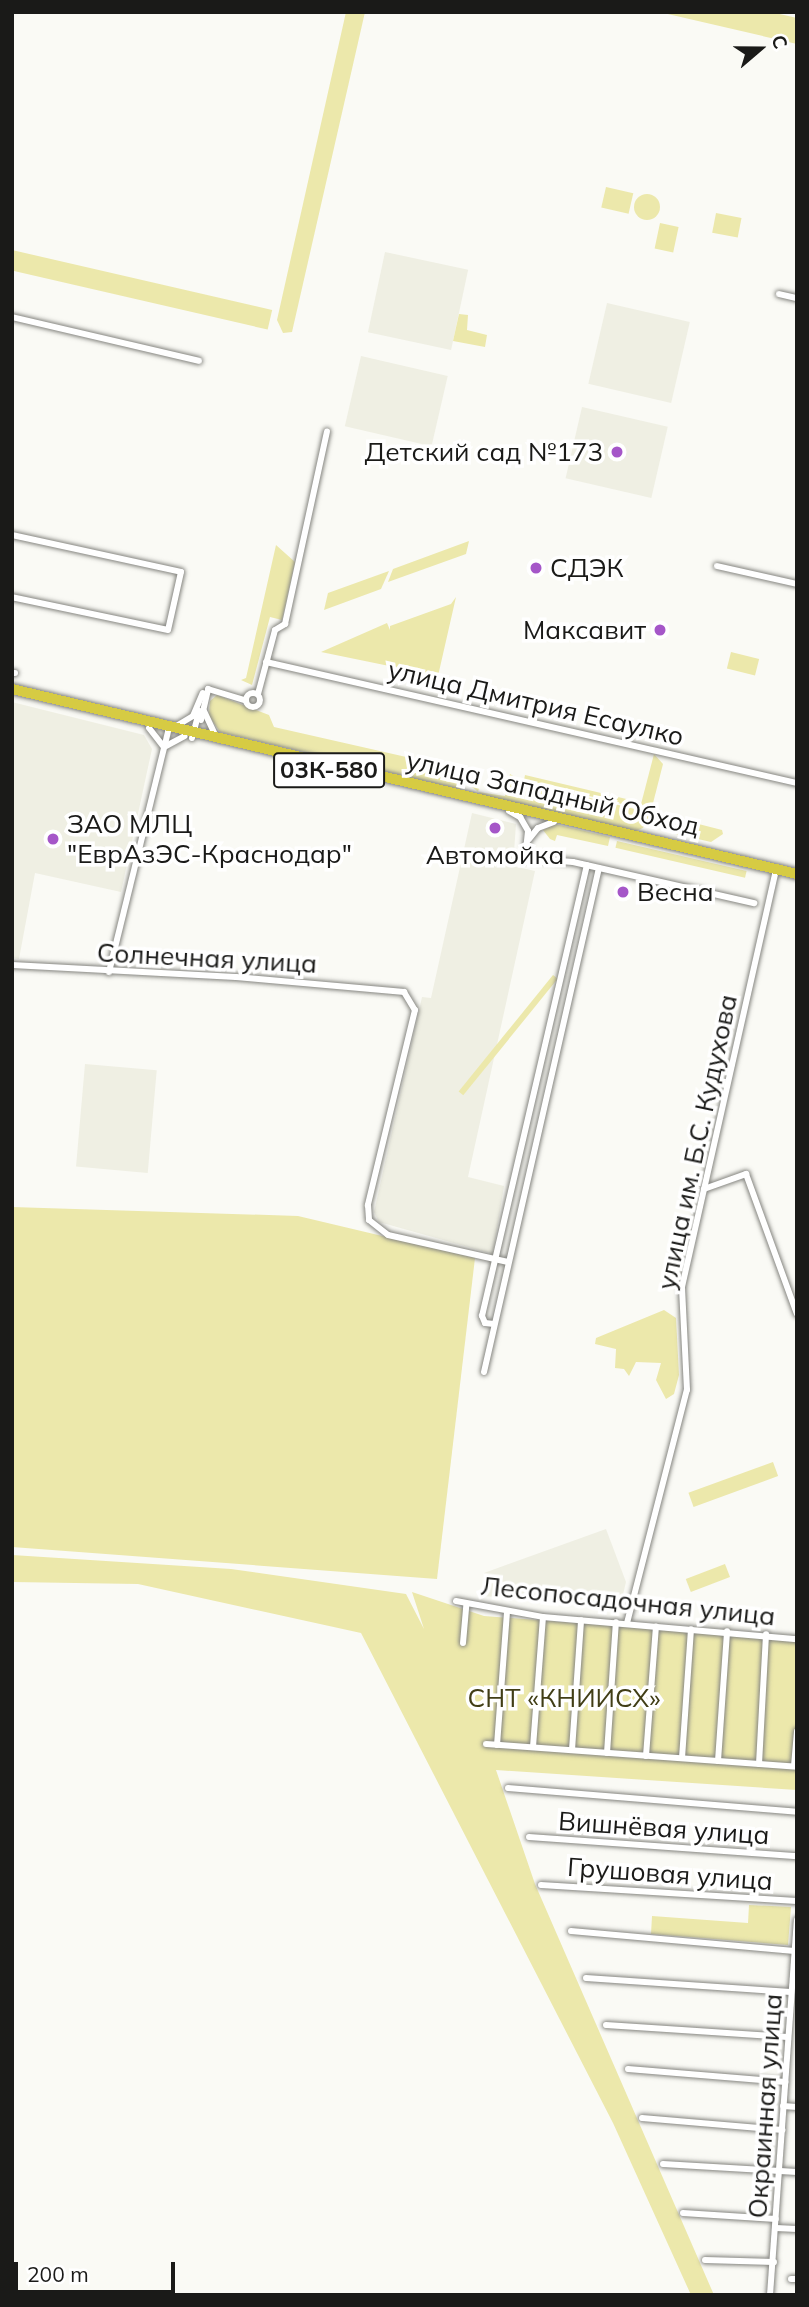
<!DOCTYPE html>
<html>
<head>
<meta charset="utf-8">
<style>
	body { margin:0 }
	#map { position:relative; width:809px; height:2307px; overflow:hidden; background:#fafaf5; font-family:Mulish,sans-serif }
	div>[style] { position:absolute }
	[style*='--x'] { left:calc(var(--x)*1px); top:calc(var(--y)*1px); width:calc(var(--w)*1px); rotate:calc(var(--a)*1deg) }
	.built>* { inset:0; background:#efefe3; transform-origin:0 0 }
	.green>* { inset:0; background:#ece8ab; transform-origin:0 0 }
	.round { border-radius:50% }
	.roads { filter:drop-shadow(0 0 2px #868681) drop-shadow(0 0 2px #868681) }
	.street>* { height:6px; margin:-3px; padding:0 3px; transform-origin:3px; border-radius:3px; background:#fff }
	.street>.ring { margin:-3px; padding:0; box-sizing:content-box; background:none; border:6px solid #fff; border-radius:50% }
	.highway>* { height:10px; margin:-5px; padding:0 5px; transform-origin:5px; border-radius:5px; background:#d6cb43 }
	.dots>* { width:19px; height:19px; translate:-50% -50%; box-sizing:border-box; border:4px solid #fff; border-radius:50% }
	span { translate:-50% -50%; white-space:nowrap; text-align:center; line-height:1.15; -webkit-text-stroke:7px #fff; paint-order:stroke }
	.shield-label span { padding:2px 5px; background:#fff; border:2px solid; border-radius:5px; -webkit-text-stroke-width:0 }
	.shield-label { font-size:24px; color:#1a1a18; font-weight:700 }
	.poi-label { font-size:26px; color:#1a1a18 }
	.right { translate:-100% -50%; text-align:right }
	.left { translate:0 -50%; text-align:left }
	.street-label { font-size:26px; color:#1a1a18 }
	.park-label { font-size:26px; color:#413e16 }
	.frame { position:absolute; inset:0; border:14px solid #1a1a18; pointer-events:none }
	.north { position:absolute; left:725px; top:14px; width:70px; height:70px; -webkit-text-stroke:5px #fff; paint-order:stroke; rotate:70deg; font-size:19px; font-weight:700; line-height:28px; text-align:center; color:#1a1a18 }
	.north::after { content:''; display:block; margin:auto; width:24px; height:32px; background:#1a1a18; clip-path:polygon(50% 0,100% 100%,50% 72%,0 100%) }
	.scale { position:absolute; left:14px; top:2262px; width:161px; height:32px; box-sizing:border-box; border:4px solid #1a1a18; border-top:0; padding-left:9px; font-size:21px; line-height:24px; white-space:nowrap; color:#1a1a18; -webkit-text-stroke:5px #fff; paint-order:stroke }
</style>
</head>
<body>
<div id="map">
	<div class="built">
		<div style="left:385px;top:252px;width:85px;height:82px;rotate:12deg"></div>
		<div style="left:607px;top:303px;width:85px;height:83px;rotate:13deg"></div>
		<div style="left:361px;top:356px;width:89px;height:72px;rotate:13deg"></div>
		<div style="left:582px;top:407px;width:88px;height:73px;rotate:13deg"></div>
		<div style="clip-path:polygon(12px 702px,144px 735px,152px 749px,121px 892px,35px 873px,19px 959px,12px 958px)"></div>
		<div style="clip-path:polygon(472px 813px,516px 824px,513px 866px,535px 871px,468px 1177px,504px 1186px,493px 1254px,379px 1222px,374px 1212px,422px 997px,431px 998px)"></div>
		<div style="left:85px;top:1064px;width:72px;height:103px;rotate:5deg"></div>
		<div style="clip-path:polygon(606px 1529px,626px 1582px,622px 1599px,607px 1605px,482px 1596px,484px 1573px)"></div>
	</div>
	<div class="green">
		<div style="clip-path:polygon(346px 12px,365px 12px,292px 332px,283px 333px,277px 320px)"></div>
		<div style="clip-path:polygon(659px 12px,771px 12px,797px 18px,797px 44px)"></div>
		<div style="left:606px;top:187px;width:28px;height:21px;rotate:13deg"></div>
		<div class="round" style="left:634px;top:194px;width:26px;height:26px"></div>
		<div style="left:716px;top:213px;width:26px;height:20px;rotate:11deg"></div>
		<div style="left:660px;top:223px;width:19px;height:26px;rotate:12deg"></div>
		<div style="left:12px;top:250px;width:267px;height:20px;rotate:13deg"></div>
		<div style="clip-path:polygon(459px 314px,468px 315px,467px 330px,487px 335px,485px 347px,453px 341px)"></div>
		<div style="clip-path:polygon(469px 541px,466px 554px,388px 582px,393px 569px)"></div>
		<div style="clip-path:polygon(276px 545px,295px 562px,282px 620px,270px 617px,252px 685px,241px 680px,246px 678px)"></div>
		<div style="clip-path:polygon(389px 571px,381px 589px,324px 610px,328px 593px)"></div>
		<div style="clip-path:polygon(456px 597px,438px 676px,321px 652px,387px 623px,390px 630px,390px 626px,451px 604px)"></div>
		<div style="left:731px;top:652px;width:29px;height:17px;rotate:14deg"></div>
		<div style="clip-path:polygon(217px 695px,269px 715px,274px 727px,468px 771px,465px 785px,459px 789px,220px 732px,209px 716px,210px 701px)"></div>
		<div style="clip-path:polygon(654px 754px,663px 764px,651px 811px,640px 808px)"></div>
		<div style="clip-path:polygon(510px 774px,518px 779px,518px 788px,525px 782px,651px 813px,643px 828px,636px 831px,482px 795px,472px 787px,472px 783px,480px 785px,478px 792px,505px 796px)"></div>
		<div style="clip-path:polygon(525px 775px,639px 802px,638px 808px,524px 780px)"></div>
		<div style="clip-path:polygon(679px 819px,722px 830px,723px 834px,711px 842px,676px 834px)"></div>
		<div style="clip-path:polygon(555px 824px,610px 837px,608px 846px,557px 835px,555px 841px,550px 839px,543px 830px)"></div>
		<div style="left:617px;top:841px;width:133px;height:7px;rotate:13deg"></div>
		<div style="left:553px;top:975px;width:6px;height:150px;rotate:39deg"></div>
		<div style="clip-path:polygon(12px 1207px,298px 1216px,475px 1258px,437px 1579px,12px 1547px)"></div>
		<div style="clip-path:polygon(664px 1310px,676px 1318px,679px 1375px,674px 1394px,666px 1399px,656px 1380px,661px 1363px,636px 1362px,629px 1376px,624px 1369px,615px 1368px,616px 1349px,595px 1344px,596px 1338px)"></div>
		<div style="left:773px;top:1462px;width:15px;height:90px;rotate:70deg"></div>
		<div style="clip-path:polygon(12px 1555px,231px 1569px,406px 1594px,424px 1629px,412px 1592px,484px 1616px,797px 1640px,797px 1790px,496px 1770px,535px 1884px,714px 2295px,691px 2295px,613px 2123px,361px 1633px,138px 1584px,12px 1582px)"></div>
		<div style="left:725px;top:1564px;width:14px;height:42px;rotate:69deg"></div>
		<div style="clip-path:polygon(749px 1905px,791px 1907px,788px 1945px,651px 1934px,652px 1916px,748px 1923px)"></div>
	</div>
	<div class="roads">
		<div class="street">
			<div style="--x:779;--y:294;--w:18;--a:13"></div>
			<div style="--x:12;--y:317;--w:192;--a:13.2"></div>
			<div style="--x:12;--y:535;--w:173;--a:12.3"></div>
			<div style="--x:181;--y:572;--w:59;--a:102.6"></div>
			<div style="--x:168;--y:630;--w:159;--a:-168.1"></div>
			<div style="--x:717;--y:566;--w:82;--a:12.7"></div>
			<div style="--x:266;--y:662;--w:545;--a:12.84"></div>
			<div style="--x:12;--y:673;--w:3;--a:0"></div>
			<div style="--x:208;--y:689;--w:39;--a:17"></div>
			<div class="ring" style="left:246px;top:693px;width:8px;height:8px"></div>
			<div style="--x:258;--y:694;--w:66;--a:-75.1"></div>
			<div style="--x:275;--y:630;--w:12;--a:-31"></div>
			<div style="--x:285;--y:624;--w:197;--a:-77.7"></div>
			<div style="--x:204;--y:711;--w:26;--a:65"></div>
			<div style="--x:201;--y:720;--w:32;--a:-77"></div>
			<div style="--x:178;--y:725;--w:17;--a:-31"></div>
			<div style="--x:193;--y:716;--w:25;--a:-67"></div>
			<div style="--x:149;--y:728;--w:24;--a:52"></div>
			<div style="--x:192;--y:738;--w:28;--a:-75"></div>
			<div style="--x:166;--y:746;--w:21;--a:-28"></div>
			<div style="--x:509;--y:811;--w:13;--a:29"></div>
			<div style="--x:520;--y:817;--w:16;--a:60"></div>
			<div style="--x:528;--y:831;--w:27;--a:96"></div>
			<div style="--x:525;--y:858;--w:48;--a:4.8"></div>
			<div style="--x:573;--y:862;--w:186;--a:12.8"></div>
			<div style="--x:529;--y:839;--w:14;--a:-51"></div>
			<div style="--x:538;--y:828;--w:17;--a:-21"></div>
			<div style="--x:12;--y:965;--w:224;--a:3.1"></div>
			<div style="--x:236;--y:977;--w:169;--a:5.1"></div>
			<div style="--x:404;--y:992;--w:21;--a:59"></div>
			<div style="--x:415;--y:1010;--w:201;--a:103.6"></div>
			<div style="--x:368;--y:1205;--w:15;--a:86"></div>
			<div style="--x:369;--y:1220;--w:24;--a:38"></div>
			<div style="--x:388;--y:1235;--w:123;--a:12.7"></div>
			<div style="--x:109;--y:972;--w:252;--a:-76.2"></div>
			<div style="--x:704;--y:1189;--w:45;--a:-19.7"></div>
			<div style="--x:746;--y:1174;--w:149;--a:70"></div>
			<div style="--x:494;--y:1324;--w:9;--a:-174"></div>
			<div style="--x:485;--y:1323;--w:8;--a:-113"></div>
			<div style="--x:482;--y:1316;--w:463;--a:-76.9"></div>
			<div style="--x:484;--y:1372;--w:517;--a:-77.15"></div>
			<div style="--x:456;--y:1601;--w:88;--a:10.4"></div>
			<div style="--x:543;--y:1617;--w:255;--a:5"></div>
			<div style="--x:627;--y:1623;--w:241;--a:-75.6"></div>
			<div style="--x:687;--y:1390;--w:103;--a:-92.8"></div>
			<div style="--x:682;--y:1287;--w:424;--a:-77.3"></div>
			<div style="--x:463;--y:1643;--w:38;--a:-85"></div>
			<div style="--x:486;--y:1744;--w:312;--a:4.2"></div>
			<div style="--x:497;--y:1745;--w:134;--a:-85.7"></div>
			<div style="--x:533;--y:1747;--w:130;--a:-85.6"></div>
			<div style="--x:572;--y:1750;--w:130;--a:-86"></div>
			<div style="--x:607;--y:1753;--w:131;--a:-86.1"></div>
			<div style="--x:646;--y:1756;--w:130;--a:-85.6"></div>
			<div style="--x:682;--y:1758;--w:129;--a:-86"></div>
			<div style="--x:718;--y:1761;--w:130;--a:-86"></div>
			<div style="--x:759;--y:1764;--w:130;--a:-86.9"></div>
			<div style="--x:794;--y:1766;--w:35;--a:-85"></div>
			<div style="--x:508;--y:1788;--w:290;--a:4.7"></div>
			<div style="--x:529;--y:1837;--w:269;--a:4.1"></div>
			<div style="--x:541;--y:1885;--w:256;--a:3.6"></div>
			<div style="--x:571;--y:1931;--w:227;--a:5.1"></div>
			<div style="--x:586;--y:1978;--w:205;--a:3.9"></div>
			<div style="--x:606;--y:2025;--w:182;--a:3.8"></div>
			<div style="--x:628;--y:2069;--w:158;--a:4.7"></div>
			<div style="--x:783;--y:2106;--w:14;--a:4"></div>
			<div style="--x:642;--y:2118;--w:141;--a:4.9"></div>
			<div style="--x:663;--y:2164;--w:134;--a:3.4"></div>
			<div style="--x:683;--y:2213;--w:93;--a:3.7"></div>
			<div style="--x:776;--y:2228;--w:21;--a:3"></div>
			<div style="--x:705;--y:2260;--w:69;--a:1.7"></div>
			<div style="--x:791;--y:2279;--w:6;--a:0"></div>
			<div style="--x:770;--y:2295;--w:376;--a:-85.9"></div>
		</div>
		<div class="highway">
			<div style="--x:12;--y:689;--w:807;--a:13.26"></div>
		</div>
	</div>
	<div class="dots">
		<div style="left:617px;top:452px;background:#a556c8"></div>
		<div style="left:536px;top:568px;background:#a556c8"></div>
		<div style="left:660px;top:630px;background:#a556c8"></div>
		<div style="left:495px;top:828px;background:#a556c8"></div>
		<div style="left:53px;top:839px;background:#a556c8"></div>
		<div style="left:623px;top:892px;background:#a556c8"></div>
	</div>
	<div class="shield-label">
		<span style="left:329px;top:770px">03К-580</span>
	</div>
	<div class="poi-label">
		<span class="right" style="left:603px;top:452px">Детский сад №173</span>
		<span class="left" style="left:550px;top:568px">СДЭК</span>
		<span class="right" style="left:646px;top:630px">Максавит</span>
		<span class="left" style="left:67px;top:839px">ЗАО МЛЦ<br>"ЕврАзЭС-Краснодар"</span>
		<span style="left:495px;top:855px">Автомойка</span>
		<span class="left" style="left:637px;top:892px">Весна</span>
	</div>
	<div class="street-label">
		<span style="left:536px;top:703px;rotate:13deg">улица Дмитрия Есаулко</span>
		<span style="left:553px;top:793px;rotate:13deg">улица Западный Обход</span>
		<span style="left:207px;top:958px;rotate:3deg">Солнечная улица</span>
		<span style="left:697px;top:1142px;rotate:-78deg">улица им. Б.С. Кудухова</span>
		<span style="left:628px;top:1601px;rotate:6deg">Лесопосадочная улица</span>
		<span style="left:664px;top:1828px;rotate:4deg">Вишнёвая улица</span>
		<span style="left:670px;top:1874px;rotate:4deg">Грушовая улица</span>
		<span style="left:765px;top:2106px;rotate:-86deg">Окраинная улица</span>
	</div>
	<div class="park-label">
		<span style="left:564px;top:1698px">СНТ «КНИИСХ»</span>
	</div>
	<div class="frame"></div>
	<div class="north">С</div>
	<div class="scale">200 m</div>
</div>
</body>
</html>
